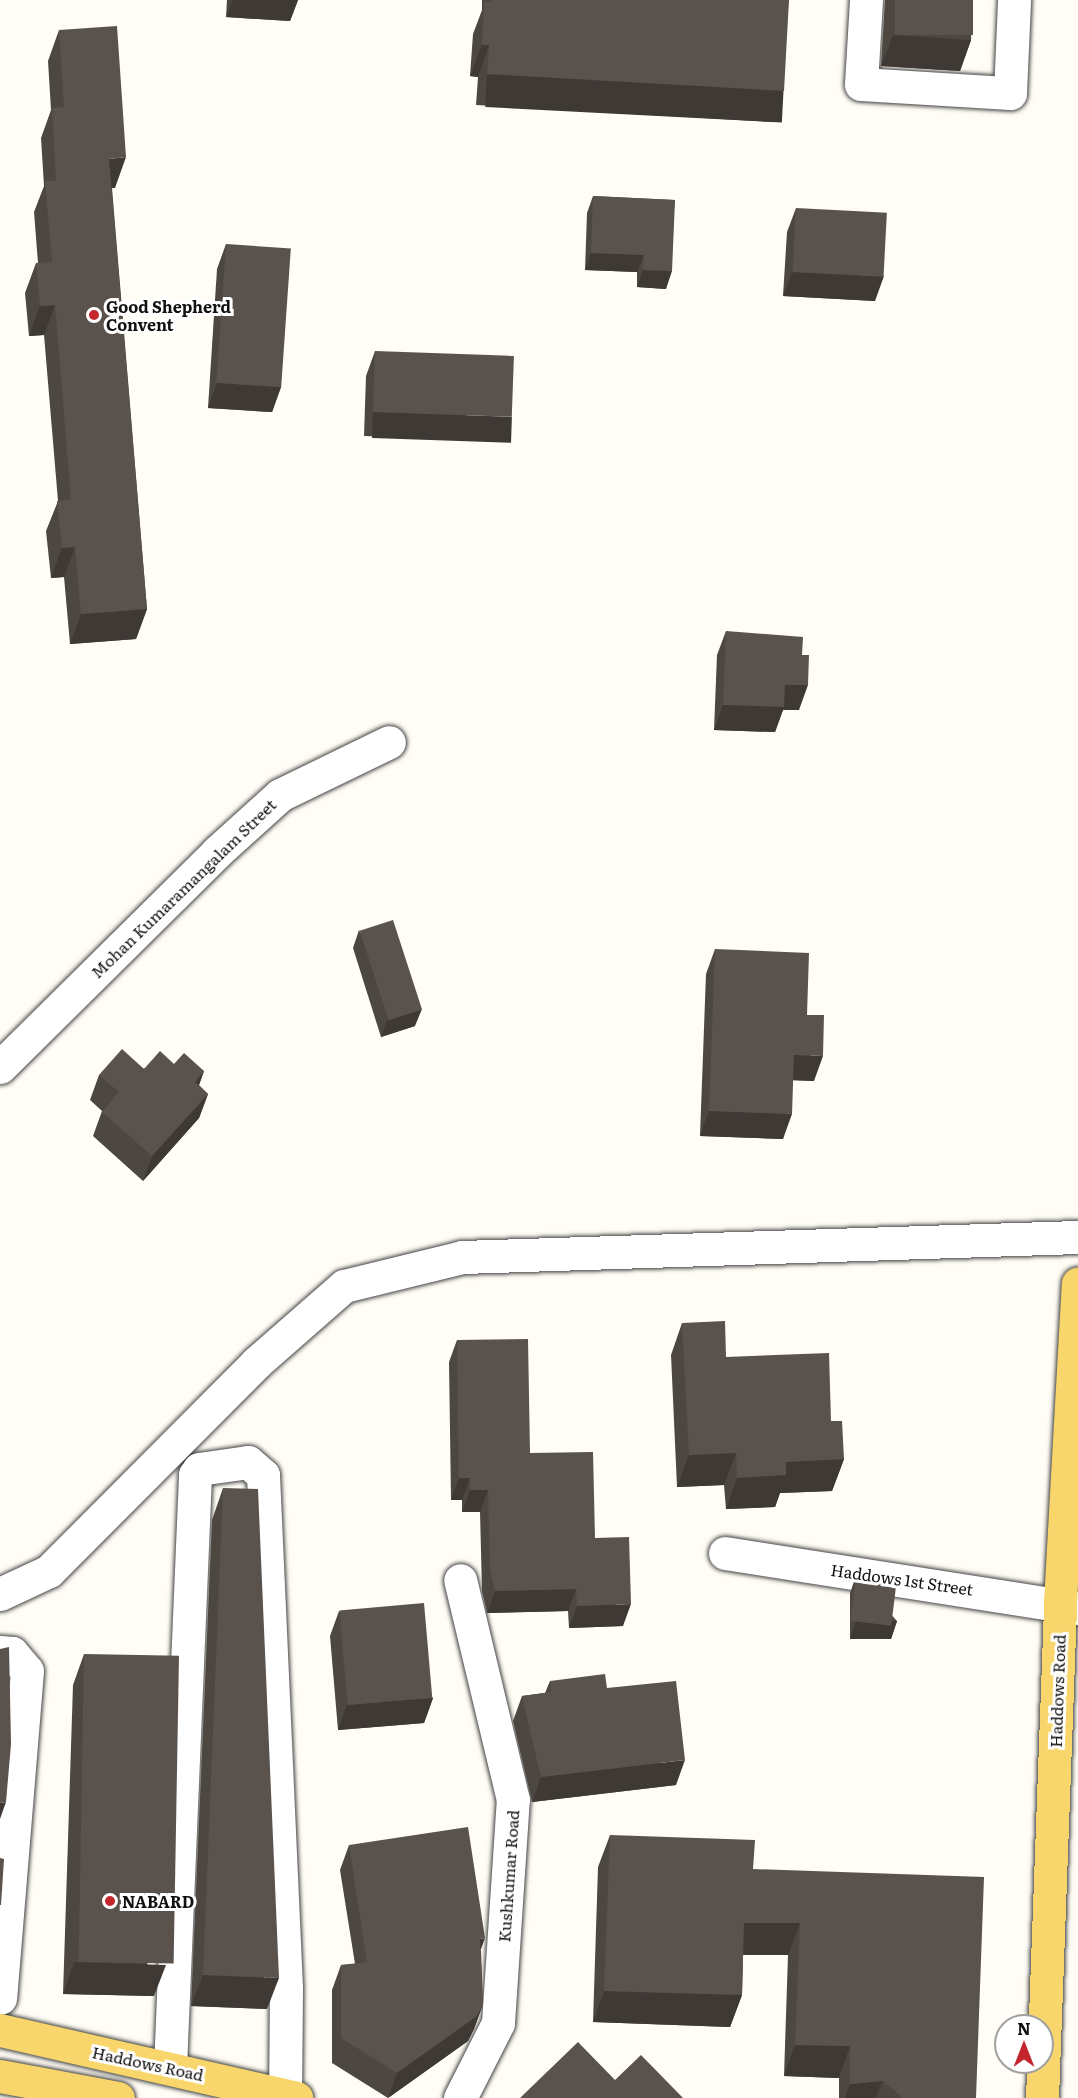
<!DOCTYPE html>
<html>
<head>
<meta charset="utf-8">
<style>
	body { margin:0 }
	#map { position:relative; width:1078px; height:2098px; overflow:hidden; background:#fffdf5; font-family:Literata,serif }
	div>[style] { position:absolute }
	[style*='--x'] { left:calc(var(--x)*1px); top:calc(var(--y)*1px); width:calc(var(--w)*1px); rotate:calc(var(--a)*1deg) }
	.roads { filter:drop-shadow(0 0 2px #444) drop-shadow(0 0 2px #444) }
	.minor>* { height:33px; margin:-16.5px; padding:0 16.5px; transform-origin:16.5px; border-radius:16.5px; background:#fff }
	.major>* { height:33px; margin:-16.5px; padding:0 16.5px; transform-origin:16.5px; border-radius:16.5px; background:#f9d66b }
	.wall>* { inset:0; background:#4d4742 }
	.shaded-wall>* { inset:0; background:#3f3936; transform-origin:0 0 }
	.building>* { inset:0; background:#5a524d; transform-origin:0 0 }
	.dots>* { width:16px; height:16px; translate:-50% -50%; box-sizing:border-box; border:3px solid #fff; border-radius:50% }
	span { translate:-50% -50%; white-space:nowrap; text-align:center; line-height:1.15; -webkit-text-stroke:6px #fff; paint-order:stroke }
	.poi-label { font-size:16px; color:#111; font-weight:700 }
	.left { translate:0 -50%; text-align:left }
	.street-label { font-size:16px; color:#111 }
	.north { position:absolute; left:994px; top:2014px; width:60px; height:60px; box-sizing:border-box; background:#fff; border:2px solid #a0a0a0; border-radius:50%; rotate:0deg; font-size:16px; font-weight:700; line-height:24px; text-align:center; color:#111 }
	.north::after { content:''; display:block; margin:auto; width:21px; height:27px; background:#c4262e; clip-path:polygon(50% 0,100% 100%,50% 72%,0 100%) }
</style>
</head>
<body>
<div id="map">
	<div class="roads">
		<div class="minor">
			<div style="--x:866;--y:0;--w:84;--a:93.4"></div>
			<div style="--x:861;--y:84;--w:149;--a:3.5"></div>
			<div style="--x:1010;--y:93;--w:93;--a:-87.5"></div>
			<div style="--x:0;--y:1067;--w:305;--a:-44.7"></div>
			<div style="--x:217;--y:852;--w:85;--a:-42.1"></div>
			<div style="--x:280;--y:795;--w:121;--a:-25.9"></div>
			<div style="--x:725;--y:1553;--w:357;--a:8.9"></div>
			<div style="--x:0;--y:1594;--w:54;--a:-25.1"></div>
			<div style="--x:49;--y:1571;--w:293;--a:-45.1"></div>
			<div style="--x:256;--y:1363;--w:117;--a:-41.2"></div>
			<div style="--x:344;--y:1286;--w:122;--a:-13.8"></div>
			<div style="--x:462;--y:1257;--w:616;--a:-1.86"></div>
			<div style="--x:0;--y:1652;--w:12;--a:5"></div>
			<div style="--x:12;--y:1653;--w:23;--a:50"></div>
			<div style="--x:27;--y:1671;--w:328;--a:94.7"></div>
			<div style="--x:170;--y:2067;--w:593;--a:-87.58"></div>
			<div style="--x:195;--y:1475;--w:7;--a:-56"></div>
			<div style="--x:199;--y:1469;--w:49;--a:-8.1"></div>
			<div style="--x:248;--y:1462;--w:20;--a:41"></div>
			<div style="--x:263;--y:1475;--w:514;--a:87.43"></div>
			<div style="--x:286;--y:1988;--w:107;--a:90.5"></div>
			<div style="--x:460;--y:2098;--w:84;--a:-63.1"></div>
			<div style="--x:498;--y:2023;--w:224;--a:-86.2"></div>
			<div style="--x:513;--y:1800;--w:226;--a:-103.5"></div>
		</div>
		<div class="major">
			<div style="--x:0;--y:2030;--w:304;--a:12.9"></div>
			<div style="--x:0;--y:2076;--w:120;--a:10.6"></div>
			<div style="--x:1042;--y:2098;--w:496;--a:-87.9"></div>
			<div style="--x:1060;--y:1602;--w:319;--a:-86.8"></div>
		</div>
	</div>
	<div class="wall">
		<div style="clip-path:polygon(227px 0,298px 0,290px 21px,226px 17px)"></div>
		<div style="clip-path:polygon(482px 0,789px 0,772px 122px,476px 105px,478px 77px,470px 76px,473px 34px,482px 10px)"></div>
		<div style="clip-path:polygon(885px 0,973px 0,971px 40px,960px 71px,881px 66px)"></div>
		<div style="clip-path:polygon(59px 30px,115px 188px,112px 188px,147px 609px,136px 639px,70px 644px,64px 577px,51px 578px,46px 531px,58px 501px,44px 335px,29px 336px,25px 293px,36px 263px,38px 263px,34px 212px,44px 186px,41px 138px,51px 110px,48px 61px)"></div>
		<div style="clip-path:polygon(593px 196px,675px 200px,666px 289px,637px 287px,637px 272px,585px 270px,587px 213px)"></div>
		<div style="clip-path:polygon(796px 208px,875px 301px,783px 296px,787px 232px)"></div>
		<div style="clip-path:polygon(226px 244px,281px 387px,272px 412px,208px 408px,217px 269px)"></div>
		<div style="clip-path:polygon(375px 351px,503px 441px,364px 436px,366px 376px)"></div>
		<div style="clip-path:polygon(726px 631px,799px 710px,783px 710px,775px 732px,714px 730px,717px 655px)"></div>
		<div style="clip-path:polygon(359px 930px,415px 1026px,381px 1037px,353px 948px)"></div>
		<div style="clip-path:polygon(715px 949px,807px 1015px,814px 1081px,793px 1080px,783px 1139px,700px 1136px,706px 974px)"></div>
		<div style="clip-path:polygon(174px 1064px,204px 1071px,199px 1085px,208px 1094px,199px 1118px,143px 1181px,93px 1136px,102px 1111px,90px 1100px,99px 1075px)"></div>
		<div style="clip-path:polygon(682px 1323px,726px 1357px,831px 1421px,844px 1459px,832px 1491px,780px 1493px,775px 1507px,726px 1509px,724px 1485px,677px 1487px,671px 1355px)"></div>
		<div style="clip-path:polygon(457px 1340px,530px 1453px,595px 1538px,623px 1626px,569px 1628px,568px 1611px,487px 1613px,482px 1591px,480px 1512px,462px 1512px,462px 1500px,451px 1500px,449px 1362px)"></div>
		<div style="clip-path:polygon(223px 1488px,267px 2009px,191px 2006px,212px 1520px)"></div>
		<div style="clip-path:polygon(856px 1576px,897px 1621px,891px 1639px,850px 1639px,850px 1593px)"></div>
		<div style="clip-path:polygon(339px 1611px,433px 1698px,424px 1723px,338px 1730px,330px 1636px)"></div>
		<div style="clip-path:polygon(84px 1654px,154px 1996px,63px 1994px,73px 1685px)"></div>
		<div style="clip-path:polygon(550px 1681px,607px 1688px,676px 1785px,532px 1802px,513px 1721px,522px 1696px,545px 1693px)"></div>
		<div style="clip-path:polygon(610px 1835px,753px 1869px,976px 2098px,839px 2098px,839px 2078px,784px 2076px,788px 1955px,743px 1955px,742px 1995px,730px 2027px,593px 2022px,598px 1867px)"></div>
		<div style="clip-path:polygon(349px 1845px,481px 1951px,483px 2004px,474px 2029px,468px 2041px,388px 2098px,332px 2063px,332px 1990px,341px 1965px,355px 1964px,340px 1870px)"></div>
	</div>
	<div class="shaded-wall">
		<div style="clip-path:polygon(233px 0,298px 0,290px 21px,226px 17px)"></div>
		<div style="clip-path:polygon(893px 35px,971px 40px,960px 71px,881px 66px)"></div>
		<div style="clip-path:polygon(482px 45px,489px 45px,478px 77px,470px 76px)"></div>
		<div style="left:487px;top:74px;width:297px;height:33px;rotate:3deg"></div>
		<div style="clip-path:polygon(126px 157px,115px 188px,98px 189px,109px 159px)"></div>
		<div style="clip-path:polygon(591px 253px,644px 255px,637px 272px,585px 270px)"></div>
		<div style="clip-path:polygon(643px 270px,672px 271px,666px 289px,637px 287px)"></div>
		<div style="clip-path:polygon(792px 272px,884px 276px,875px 301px,783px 296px)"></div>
		<div style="clip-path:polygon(55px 305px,44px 335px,29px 336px,40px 306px)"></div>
		<div style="clip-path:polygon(217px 383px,281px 387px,272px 412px,208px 408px)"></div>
		<div style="left:373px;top:412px;width:139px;height:26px;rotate:2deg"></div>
		<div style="clip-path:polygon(75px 547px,64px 577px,51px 578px,62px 548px)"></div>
		<div style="clip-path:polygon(147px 609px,136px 639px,70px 644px,81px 614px)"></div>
		<div style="clip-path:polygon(785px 685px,808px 685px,799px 710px,783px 710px,775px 732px,714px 730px,723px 705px)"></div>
		<div style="clip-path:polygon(422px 1009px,415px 1026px,381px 1037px,387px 1020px)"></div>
		<div style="clip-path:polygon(794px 1055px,823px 1056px,814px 1081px,785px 1080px)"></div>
		<div style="clip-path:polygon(204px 1071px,195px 1096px,195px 1082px)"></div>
		<div style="clip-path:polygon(208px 1094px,199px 1118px,143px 1181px,152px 1156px)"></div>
		<div style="clip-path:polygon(709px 1111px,792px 1114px,783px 1139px,700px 1136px)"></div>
		<div style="clip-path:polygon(736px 1453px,724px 1485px,677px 1487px,689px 1455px)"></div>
		<div style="clip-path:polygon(844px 1459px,832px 1491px,780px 1493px,775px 1507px,726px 1509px,737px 1478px,786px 1462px)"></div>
		<div style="clip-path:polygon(459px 1478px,470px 1478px,462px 1500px,451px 1500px)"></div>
		<div style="clip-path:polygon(470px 1490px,488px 1490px,480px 1512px,462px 1512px)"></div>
		<div style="clip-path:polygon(576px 1589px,568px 1611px,487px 1613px,495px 1591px)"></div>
		<div style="clip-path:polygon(631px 1604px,623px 1626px,569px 1628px,577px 1606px)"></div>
		<div style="clip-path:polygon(856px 1621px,897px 1621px,891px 1639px,850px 1639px)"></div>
		<div style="clip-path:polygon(433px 1698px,424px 1723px,338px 1730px,347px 1705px)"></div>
		<div style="clip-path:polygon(685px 1760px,676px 1785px,532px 1802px,541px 1777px)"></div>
		<div style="clip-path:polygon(6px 1802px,0 1819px,0 1803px)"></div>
		<div style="clip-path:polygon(744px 1923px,800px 1923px,788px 1955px,732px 1955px)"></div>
		<div style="clip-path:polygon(485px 1938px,476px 1963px,480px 1939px)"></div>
		<div style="clip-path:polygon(74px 1962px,166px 1965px,154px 1996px,63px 1994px)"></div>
		<div style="clip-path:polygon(203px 1975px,279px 1978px,267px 2009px,191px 2006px)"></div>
		<div style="clip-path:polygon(604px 1991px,742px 1995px,730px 2027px,593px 2022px)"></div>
		<div style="clip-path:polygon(483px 2004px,474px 2029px,468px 2041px,388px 2098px,397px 2073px)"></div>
		<div style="clip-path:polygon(795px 2045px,850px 2046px,839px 2078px,784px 2076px)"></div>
		<div style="clip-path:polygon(883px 2081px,876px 2098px,845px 2098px,850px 2084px)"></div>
	</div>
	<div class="building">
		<div style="clip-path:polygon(492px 0,789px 0,784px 91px,487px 74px,489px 45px,482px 45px,484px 2px,492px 2px)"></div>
		<div style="left:895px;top:0;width:78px;height:35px"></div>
		<div style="clip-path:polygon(117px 26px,126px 157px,109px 159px,147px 609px,81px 614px,75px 547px,62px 548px,57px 501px,71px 500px,55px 305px,40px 306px,36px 263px,52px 262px,45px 181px,56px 181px,52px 108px,64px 107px,59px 30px)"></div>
		<div style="clip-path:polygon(593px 196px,675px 200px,672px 271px,643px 270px,644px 255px,591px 253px)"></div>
		<div style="left:796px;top:208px;width:91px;height:64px;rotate:3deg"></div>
		<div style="left:226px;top:244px;width:65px;height:139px;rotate:4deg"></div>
		<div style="left:375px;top:351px;width:139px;height:61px;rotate:2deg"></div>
		<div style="clip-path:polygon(726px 631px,803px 637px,802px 655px,809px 655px,808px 685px,785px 685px,784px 707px,723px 705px)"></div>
		<div style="left:393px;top:920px;width:94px;height:35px;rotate:72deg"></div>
		<div style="clip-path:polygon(715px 949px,809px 953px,807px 1015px,824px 1015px,823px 1056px,794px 1055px,792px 1114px,709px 1111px)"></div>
		<div style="clip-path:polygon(122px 1049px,144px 1069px,160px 1051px,174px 1064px,184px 1053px,204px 1071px,195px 1082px,208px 1094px,152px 1156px,102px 1112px,119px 1092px,99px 1075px)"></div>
		<div style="clip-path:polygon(725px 1321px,726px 1357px,829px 1353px,831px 1421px,842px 1421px,844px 1459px,786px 1462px,786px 1475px,737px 1478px,736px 1453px,689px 1455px,682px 1323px)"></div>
		<div style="clip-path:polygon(528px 1339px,530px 1453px,593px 1452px,595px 1538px,629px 1537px,631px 1604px,577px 1606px,576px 1589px,495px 1591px,490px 1570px,488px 1490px,470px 1490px,470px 1478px,459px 1478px,457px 1340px)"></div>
		<div style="clip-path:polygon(223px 1488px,258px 1489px,279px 1978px,203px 1975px)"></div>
		<div style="left:856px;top:1576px;width:41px;height:45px;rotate:7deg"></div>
		<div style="left:424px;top:1603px;width:95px;height:85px;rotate:85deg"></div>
		<div style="clip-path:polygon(9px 1647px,11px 1744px,6px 1802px,0 1803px,0 1649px)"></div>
		<div style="left:84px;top:1654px;width:95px;height:308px;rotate:1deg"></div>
		<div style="clip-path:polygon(605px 1674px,607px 1688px,676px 1681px,685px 1760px,541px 1777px,522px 1696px,551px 1692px,550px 1681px)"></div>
		<div style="clip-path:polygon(468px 1827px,485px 1938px,480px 1939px,483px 2004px,477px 2016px,397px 2073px,341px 2038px,341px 1965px,367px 1962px,349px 1845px)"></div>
		<div style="clip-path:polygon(610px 1835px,755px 1840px,753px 1869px,984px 1877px,976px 2098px,903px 2098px,883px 2081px,850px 2084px,850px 2046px,795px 2045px,800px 1923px,744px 1923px,742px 1995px,604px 1991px)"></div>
		<div style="clip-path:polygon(0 1858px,4px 1859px,1px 1905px,0 1905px)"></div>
		<div style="clip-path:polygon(578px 2042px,615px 2080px,641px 2055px,683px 2098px,520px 2098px)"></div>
	</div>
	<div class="dots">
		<div style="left:94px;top:315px;background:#c4262e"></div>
		<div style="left:110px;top:1901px;background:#c4262e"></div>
	</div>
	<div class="poi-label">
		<span class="left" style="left:106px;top:315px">Good Shepherd<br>Convent</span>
		<span class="left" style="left:122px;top:1901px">NABARD</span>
	</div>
	<div class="street-label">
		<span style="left:183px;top:888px;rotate:-44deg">Mohan Kumaramangalam Street</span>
		<span style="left:902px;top:1579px;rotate:8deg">Haddows 1st Street</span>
		<span style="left:1057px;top:1691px;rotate:-88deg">Haddows Road</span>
		<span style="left:508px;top:1876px;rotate:-86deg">Kushkumar Road</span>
		<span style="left:148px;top:2063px;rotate:12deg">Haddows Road</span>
	</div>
	<div class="north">N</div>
</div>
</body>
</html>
